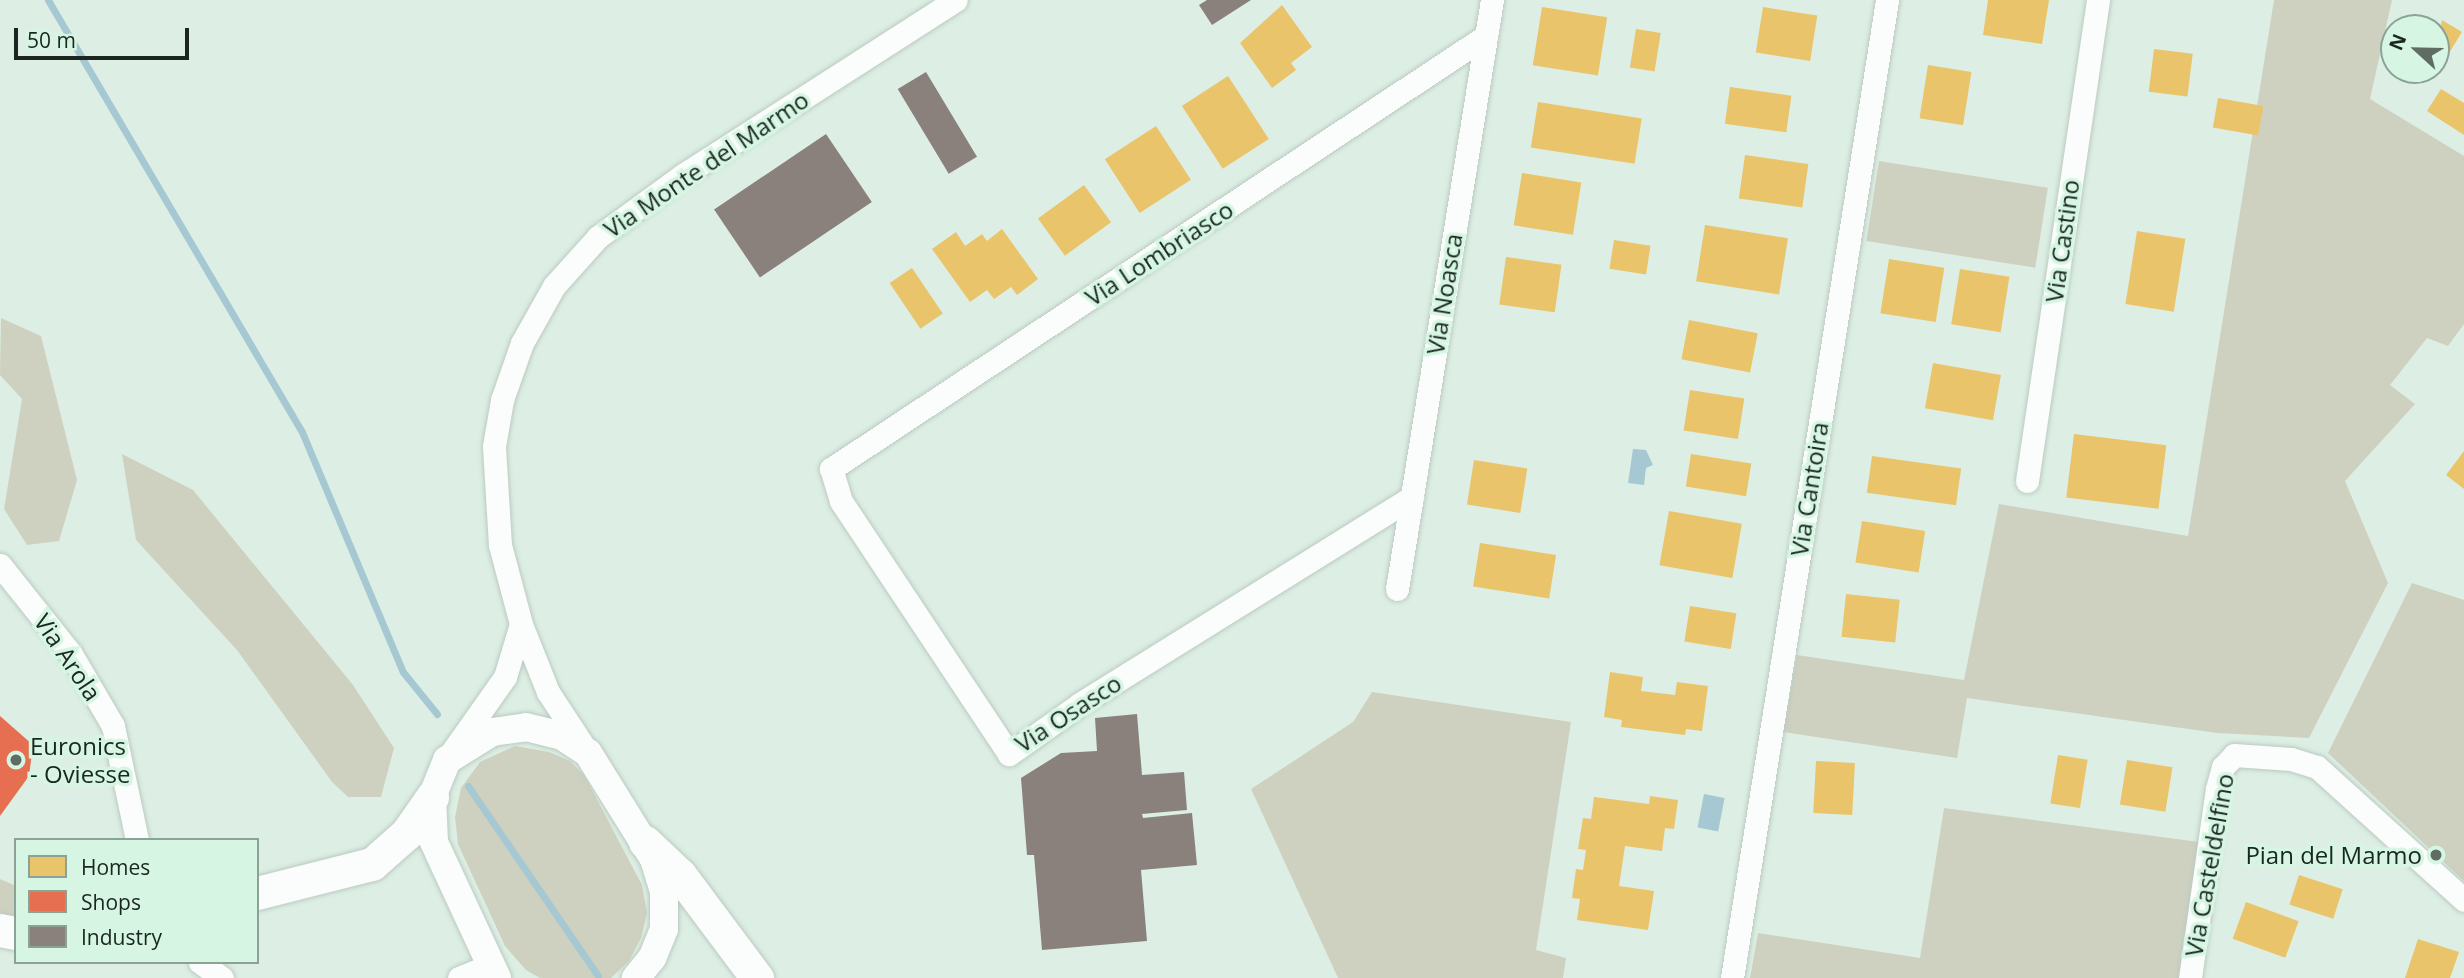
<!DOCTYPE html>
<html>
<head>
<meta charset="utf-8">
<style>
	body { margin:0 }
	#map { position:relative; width:2464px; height:978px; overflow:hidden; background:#ddefe4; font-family:"Open Sans",sans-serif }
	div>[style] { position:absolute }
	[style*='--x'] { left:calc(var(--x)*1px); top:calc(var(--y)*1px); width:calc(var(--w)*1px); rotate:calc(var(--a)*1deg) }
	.green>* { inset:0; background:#ced1c0; transform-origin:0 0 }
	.water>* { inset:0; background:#a6c8d2; transform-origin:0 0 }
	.homes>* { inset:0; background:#e9c46a; transform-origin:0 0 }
	.shops>* { inset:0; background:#e76f51 }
	.industry>* { inset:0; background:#8a817c; transform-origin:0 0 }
	.stream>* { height:7px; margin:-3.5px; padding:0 3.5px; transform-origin:3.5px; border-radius:3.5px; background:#a6c8d2 }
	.roads { filter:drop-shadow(0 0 2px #bccac1) drop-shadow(0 0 2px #bccac1) }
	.minor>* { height:23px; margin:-11.5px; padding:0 11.5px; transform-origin:11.5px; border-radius:11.5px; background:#fafdfb }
	.major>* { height:28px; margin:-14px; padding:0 14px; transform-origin:14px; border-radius:14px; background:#fafdfb }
	.highway>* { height:33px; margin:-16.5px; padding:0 16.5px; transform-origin:16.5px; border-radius:16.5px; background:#fafdfb }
	.dots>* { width:19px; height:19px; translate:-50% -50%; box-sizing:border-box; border:4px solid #d6f6e3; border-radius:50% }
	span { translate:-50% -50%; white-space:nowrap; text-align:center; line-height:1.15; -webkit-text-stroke:7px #d6f6e3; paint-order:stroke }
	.street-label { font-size:24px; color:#1a261f }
	.poi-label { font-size:24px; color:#1a261f }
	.left { translate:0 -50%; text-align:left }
	.right { translate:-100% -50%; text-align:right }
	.legend { position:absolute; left:14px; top:838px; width:245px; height:126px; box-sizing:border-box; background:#d6f6e3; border:2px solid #8ba395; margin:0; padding:9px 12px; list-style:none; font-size:21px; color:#1a261f }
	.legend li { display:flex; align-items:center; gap:14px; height:35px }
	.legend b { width:35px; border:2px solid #8ba395 }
	.north { position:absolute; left:2380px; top:14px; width:70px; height:70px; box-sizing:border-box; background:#d6f6e3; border:2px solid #8ba395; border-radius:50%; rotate:292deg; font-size:19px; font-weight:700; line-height:28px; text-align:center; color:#1a261f }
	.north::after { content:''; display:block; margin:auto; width:24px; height:32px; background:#5e6c64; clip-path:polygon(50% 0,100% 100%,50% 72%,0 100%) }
	.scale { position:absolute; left:14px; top:28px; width:175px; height:32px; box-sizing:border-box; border:4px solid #1a261f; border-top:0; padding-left:9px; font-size:21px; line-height:24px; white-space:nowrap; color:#1a261f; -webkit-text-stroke:5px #d6f6e3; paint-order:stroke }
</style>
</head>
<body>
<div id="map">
	<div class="green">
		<div style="clip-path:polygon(2274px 0,2392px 0,2370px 99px,2464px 156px,2464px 324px,2448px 346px,2427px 338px,2390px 385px,2415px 404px,2345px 481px,2388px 583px,2309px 738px,2217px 733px,1967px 698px,1957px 758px,1783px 732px,1797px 655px,1964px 680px,1999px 504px,2188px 536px)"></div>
		<div style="left:1879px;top:161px;width:171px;height:81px;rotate:9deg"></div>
		<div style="clip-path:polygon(1px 318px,41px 336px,77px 480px,59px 541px,27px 545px,4px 509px,22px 399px,0 375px)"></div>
		<div style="clip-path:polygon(122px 454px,193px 490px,353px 685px,394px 748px,381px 797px,348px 797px,332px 782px,237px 650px,136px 540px)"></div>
		<div style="clip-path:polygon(2412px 583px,2464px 600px,2464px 881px,2328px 753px)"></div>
		<div style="clip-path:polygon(1372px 692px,1571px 722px,1536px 950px,1566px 958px,1563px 978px,1338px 978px,1251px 789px,1353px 722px)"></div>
		<div style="clip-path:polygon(515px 746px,549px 752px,570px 761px,584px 775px,642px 885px,647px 913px,641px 938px,629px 961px,611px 978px,540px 978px,526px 970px,505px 946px,458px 844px,455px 817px,461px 788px,480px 762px)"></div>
		<div style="clip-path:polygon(1944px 808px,2199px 842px,2181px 978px,1750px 978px,1758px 933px,1920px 958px)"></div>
		<div style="clip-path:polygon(0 879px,16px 886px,16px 926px,0 920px)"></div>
	</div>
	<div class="water">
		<div style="clip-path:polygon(1633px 449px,1646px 450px,1653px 465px,1646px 468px,1644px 485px,1628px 483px)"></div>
		<div style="left:1704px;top:794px;width:21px;height:34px;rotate:11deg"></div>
	</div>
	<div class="homes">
		<div style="clip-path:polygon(1988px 0,2049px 0,2042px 44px,1983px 35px)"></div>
		<div style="clip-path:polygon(1282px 5px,1312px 47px,1291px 63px,1296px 70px,1272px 88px,1240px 43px)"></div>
		<div style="left:1542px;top:7px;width:66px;height:59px;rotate:9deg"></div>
		<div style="left:1763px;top:7px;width:55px;height:46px;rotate:9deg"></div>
		<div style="clip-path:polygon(2442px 20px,2462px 32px,2446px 58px,2436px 51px)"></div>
		<div style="left:1636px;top:29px;width:25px;height:39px;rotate:9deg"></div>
		<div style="left:2154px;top:49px;width:39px;height:43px;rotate:7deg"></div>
		<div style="left:1928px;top:65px;width:44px;height:54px;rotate:9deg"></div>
		<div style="left:1228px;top:76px;width:75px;height:55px;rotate:57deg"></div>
		<div style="left:1730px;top:87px;width:62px;height:37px;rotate:8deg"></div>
		<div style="clip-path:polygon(2441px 89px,2464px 103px,2464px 135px,2427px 111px)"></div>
		<div style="left:2218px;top:98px;width:46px;height:30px;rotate:10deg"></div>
		<div style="left:1538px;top:102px;width:105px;height:46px;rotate:9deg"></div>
		<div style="left:1156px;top:126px;width:64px;height:61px;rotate:57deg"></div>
		<div style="left:1745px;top:155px;width:64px;height:44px;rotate:8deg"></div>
		<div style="left:1522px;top:173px;width:60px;height:53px;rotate:9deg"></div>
		<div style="left:1084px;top:185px;width:46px;height:57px;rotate:54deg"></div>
		<div style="left:1705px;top:225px;width:84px;height:57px;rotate:9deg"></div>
		<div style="clip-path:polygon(1002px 229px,1038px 279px,1017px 295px,1011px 287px,994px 299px,987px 290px,970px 302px,932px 249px,956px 232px,965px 246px,982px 234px,987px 241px)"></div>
		<div style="left:2137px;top:231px;width:49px;height:74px;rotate:9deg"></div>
		<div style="left:1614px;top:240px;width:37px;height:29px;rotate:9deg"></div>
		<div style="left:1506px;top:257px;width:56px;height:48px;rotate:8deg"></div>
		<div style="left:1889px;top:259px;width:56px;height:55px;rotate:9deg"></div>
		<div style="left:912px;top:268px;width:55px;height:27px;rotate:56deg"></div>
		<div style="left:1960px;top:269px;width:50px;height:56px;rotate:9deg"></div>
		<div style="left:1689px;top:320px;width:70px;height:40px;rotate:11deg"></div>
		<div style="left:1933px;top:363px;width:69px;height:46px;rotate:10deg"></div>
		<div style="left:1690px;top:390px;width:55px;height:41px;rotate:9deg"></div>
		<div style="left:2074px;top:434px;width:93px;height:64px;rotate:7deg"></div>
		<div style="clip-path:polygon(2464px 451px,2464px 489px,2446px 475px)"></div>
		<div style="left:1691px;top:454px;width:61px;height:33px;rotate:9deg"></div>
		<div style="left:1872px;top:456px;width:90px;height:37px;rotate:8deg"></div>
		<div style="left:1474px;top:460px;width:54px;height:45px;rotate:9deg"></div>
		<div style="left:1669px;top:511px;width:74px;height:55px;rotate:10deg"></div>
		<div style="left:1862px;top:521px;width:64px;height:42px;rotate:9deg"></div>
		<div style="left:1480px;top:543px;width:77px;height:44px;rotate:9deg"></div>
		<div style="left:1846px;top:594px;width:54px;height:43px;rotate:6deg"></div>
		<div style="left:1690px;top:606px;width:47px;height:36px;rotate:9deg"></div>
		<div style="clip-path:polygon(1610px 672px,1643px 677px,1641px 691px,1675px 695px,1677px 682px,1708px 686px,1702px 731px,1686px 729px,1685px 735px,1621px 727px,1622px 720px,1604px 717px)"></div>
		<div style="left:2058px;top:755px;width:30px;height:49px;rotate:9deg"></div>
		<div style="left:2127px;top:760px;width:46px;height:45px;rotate:9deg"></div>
		<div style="left:1816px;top:761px;width:39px;height:52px;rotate:3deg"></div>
		<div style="clip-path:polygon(1650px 796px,1678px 800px,1674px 829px,1665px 828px,1662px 851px,1625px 846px,1619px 886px,1654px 891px,1648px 930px,1577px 920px,1580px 899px,1572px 898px,1576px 869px,1583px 870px,1586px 850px,1578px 849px,1583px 818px,1591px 819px,1594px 797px,1649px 804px)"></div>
		<div style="left:2299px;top:875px;width:46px;height:31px;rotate:18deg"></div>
		<div style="left:2246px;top:902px;width:56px;height:39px;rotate:20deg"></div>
		<div style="clip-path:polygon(2418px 939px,2459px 952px,2450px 978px,2405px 978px)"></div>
	</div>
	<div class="shops">
		<div style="clip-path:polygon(0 716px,33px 745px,29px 776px,0 816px)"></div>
	</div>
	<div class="industry">
		<div style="clip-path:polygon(1207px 0,1251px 0,1212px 25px,1199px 5px)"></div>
		<div style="left:926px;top:72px;width:99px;height:33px;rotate:59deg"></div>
		<div style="left:826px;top:134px;width:82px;height:135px;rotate:56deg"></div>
		<div style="clip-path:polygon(1137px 714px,1142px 775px,1184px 772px,1187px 810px,1142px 814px,1143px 818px,1192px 813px,1197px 865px,1141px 870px,1147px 941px,1042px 950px,1034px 855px,1027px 855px,1021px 778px,1061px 753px,1097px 751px,1095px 718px)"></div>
	</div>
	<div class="stream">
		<div style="--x:48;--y:0;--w:501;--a:59.55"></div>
		<div style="--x:302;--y:432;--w:260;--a:67.2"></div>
		<div style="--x:403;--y:672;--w:54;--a:51"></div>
		<div style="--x:468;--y:786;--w:230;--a:55.6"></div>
	</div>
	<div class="roads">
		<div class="minor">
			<div style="--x:2027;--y:481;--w:486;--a:-81.6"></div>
			<div style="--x:1412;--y:497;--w:391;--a:148.1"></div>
			<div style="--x:1080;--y:704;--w:87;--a:144.8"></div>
			<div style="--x:1009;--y:754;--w:304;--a:-123.6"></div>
			<div style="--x:841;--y:501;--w:34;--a:-107"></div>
			<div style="--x:831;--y:469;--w:785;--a:-33.47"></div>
			<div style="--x:0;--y:565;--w:114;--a:51.4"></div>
			<div style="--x:71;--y:654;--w:83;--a:59.7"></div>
			<div style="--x:113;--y:726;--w:116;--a:78.1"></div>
			<div style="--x:1397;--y:589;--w:597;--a:-80.84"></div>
			<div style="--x:584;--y:747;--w:66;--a:-123.2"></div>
			<div style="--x:548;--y:692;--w:73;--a:-111.7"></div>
			<div style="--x:521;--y:624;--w:82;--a:-104.9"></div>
			<div style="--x:500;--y:545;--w:99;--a:-93.5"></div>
			<div style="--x:494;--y:446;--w:47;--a:-80.1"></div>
			<div style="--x:502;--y:400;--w:60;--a:-70.7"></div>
			<div style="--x:522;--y:343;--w:65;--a:-60.7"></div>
			<div style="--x:554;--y:286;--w:66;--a:-48.1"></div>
			<div style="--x:598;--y:237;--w:105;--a:-36.1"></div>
			<div style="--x:683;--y:175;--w:324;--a:-32.7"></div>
			<div style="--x:452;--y:752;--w:92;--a:-54.8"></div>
			<div style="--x:505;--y:677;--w:55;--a:-73.2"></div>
			<div style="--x:200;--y:962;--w:27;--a:36"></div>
			<div style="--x:459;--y:978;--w:32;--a:-22"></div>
			<div style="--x:1732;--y:978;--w:990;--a:-80.99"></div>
			<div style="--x:2190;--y:978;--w:191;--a:-81.9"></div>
			<div style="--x:2217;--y:789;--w:23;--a:-75"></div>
			<div style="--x:2223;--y:767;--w:16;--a:-47"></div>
			<div style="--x:2234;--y:755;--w:57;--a:4"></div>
			<div style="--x:2291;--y:759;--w:27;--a:17"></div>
			<div style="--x:2317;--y:767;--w:198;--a:42.1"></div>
		</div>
		<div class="major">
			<div style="--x:497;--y:978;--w:150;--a:-114.9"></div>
			<div style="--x:434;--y:842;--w:45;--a:-92.5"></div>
			<div style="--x:432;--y:797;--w:40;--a:-68"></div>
			<div style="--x:447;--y:760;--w:53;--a:-31.9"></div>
			<div style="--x:492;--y:732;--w:34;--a:-8"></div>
			<div style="--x:526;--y:727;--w:37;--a:14"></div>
			<div style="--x:562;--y:736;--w:31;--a:33"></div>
			<div style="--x:588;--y:753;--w:125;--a:58.1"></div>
			<div style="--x:654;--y:859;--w:34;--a:73"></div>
			<div style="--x:664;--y:892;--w:37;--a:90"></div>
			<div style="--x:664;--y:929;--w:31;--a:112"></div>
			<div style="--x:652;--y:958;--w:26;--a:129"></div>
		</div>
		<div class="highway">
			<div style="--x:645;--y:842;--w:48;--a:43.3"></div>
			<div style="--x:680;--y:875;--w:129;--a:53.2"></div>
			<div style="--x:257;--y:893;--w:119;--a:-14.2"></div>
			<div style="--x:372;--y:864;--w:47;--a:-41.5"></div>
			<div style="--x:407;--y:833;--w:44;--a:-55.2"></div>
			<div style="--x:0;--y:930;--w:16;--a:11"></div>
		</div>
	</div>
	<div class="dots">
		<div style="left:16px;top:760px;background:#5e6c64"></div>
		<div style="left:2436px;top:855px;background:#5e6c64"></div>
	</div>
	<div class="street-label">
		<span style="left:706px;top:164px;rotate:-34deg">Via Monte del Marmo</span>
		<span style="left:2062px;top:241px;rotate:-82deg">Via Castino</span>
		<span style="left:1159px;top:253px;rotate:-33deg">Via Lombriasco</span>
		<span style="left:1444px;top:294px;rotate:-81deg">Via Noasca</span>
		<span style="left:1809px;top:489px;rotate:-81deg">Via Cantoira</span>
		<span style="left:68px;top:657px;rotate:56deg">Via Arola</span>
		<span style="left:1068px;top:713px;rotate:-33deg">Via Osasco</span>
		<span style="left:2209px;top:865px;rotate:-80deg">Via Casteldelfino</span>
	</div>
	<div class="poi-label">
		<span class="left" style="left:30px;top:760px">Euronics<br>- Oviesse</span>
		<span class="right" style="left:2422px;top:855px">Pian del Marmo</span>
	</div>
	<ul class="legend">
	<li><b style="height:19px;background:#e9c46a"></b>Homes</li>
	<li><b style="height:19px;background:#e76f51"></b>Shops</li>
	<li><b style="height:19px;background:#8a817c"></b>Industry</li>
	</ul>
	<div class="north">N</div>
	<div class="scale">50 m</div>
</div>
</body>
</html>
